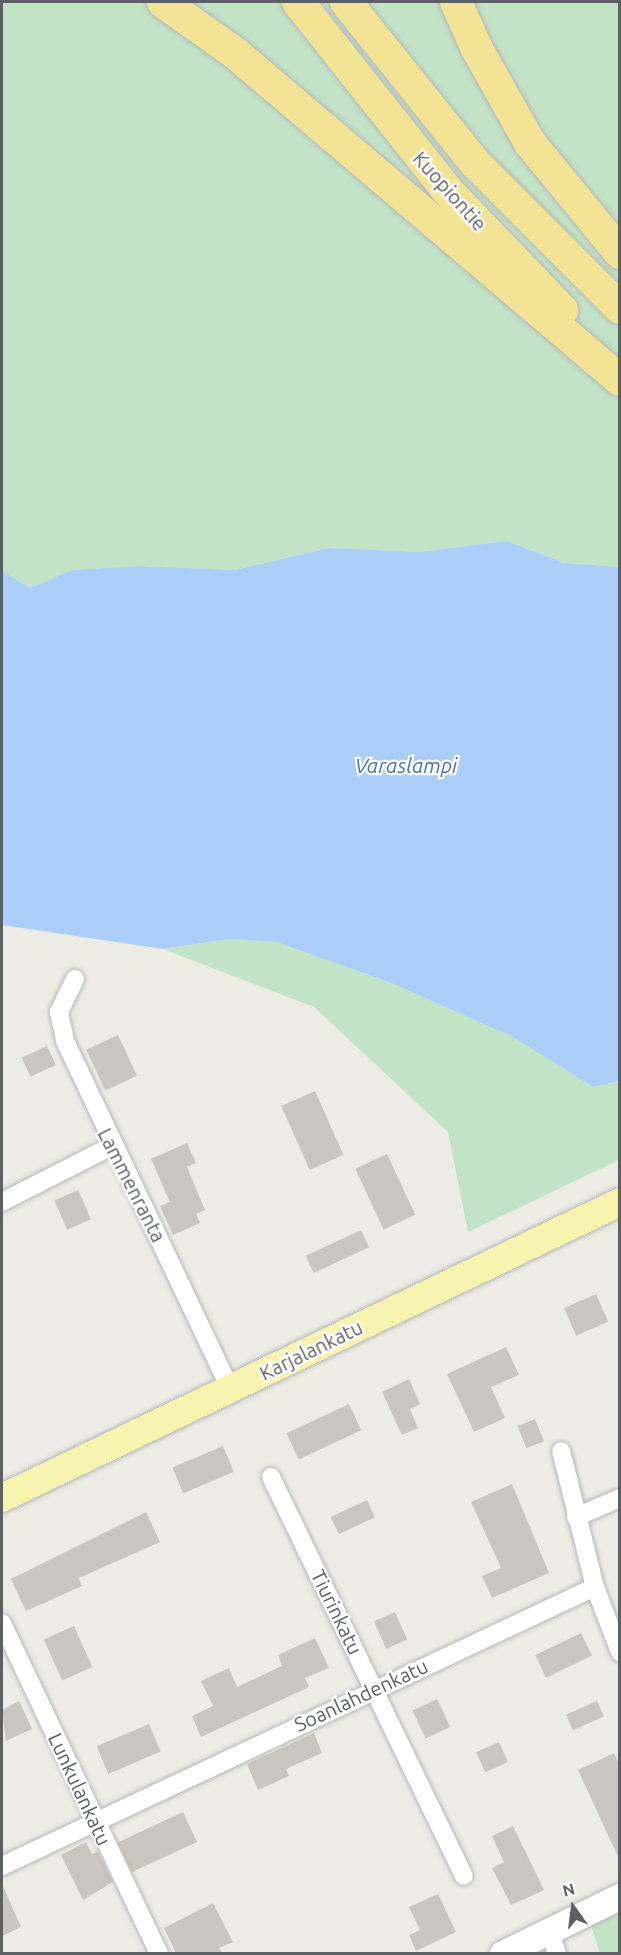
<!DOCTYPE html>
<html>
<head>
<meta charset="utf-8">
<style>
	body { margin:0 }
	#map { position:relative; width:621px; height:1955px; overflow:hidden; background:#edece4; font-family:Ubuntu,sans-serif }
	div>[style] { position:absolute }
	[style*='--x'] { left:calc(var(--x)*1px); top:calc(var(--y)*1px); width:calc(var(--w)*1px); rotate:calc(var(--a)*1deg) }
	.green>* { inset:0; background:#c3e3c6 }
	.water>* { inset:0; background:#aacef7 }
	.building>* { inset:0; background:#c9c6c0; transform-origin:0 0 }
	.roads { filter:drop-shadow(0 0 2px #b4b6ba) drop-shadow(0 0 2px #b4b6ba) }
	.street>* { height:18px; margin:-9px; padding:0 9px; transform-origin:9px; border-radius:9px; background:#fff }
	.secondary>* { height:26px; margin:-13px; padding:0 13px; transform-origin:13px; border-radius:13px; background:#fff }
	.primary>* { height:28px; margin:-14px; padding:0 14px; transform-origin:14px; border-radius:14px; background:#f8f3ae }
	.highway>* { height:32px; margin:-16px; padding:0 16px; transform-origin:16px; border-radius:16px; background:#f3e495 }
	span { translate:-50% -50%; white-space:nowrap; text-align:center; line-height:1.15; -webkit-text-stroke:4.5px #fff; paint-order:stroke }
	.street-label { font-size:20px; color:#5c5f63 }
	.water-label { font-size:21px; color:#4c73b1; font-style:italic }
	.frame { position:absolute; inset:0; border:3px solid #5c5f63; pointer-events:none }
	.north { position:absolute; left:543px; top:1877px; width:60px; height:60px; -webkit-text-stroke:4px #fff; paint-order:stroke; rotate:346deg; font-size:16px; font-weight:700; line-height:24px; text-align:center; color:#5c5f63 }
	.north::after { content:''; display:block; margin:auto; width:21px; height:27px; background:#5c5f63; clip-path:polygon(50% 0,100% 100%,50% 72%,0 100%) }
</style>
</head>
<body>
<div id="map">
	<div class="green">
		<div style="clip-path:polygon(2px 2px,619px 2px,619px 567px,564px 563px,507px 541px,419px 552px,329px 548px,235px 570px,139px 566px,72px 570px,30px 588px,2px 571px)"></div>
		<div style="clip-path:polygon(229px 939px,276px 942px,389px 982px,511px 1036px,593px 1087px,619px 1081px,619px 1160px,468px 1232px,448px 1132px,314px 1007px,163px 949px)"></div>
		<div style="clip-path:polygon(619px 1902px,619px 1953px,600px 1953px,588px 1917px)"></div>
	</div>
	<div class="water">
		<div style="clip-path:polygon(507px 541px,564px 563px,619px 567px,619px 1081px,593px 1087px,511px 1036px,389px 982px,276px 942px,229px 939px,163px 949px,2px 925px,2px 571px,30px 588px,72px 570px,139px 566px,235px 570px,329px 548px,419px 552px)"></div>
	</div>
	<div class="building">
		<div style="left:118px;top:1035px;width:45px;height:35px;rotate:65deg"></div>
		<div style="left:47px;top:1046px;width:21px;height:28px;rotate:65deg"></div>
		<div style="left:315px;top:1091px;width:70px;height:37px;rotate:66deg"></div>
		<div style="clip-path:polygon(187px 1143px,196px 1163px,187px 1167px,205px 1210px,196px 1214px,200px 1223px,173px 1235px,160px 1206px,170px 1202px,151px 1159px)"></div>
		<div style="left:387px;top:1154px;width:67px;height:35px;rotate:65deg"></div>
		<div style="left:78px;top:1190px;width:32px;height:26px;rotate:66deg"></div>
		<div style="left:361px;top:1230px;width:19px;height:61px;rotate:65deg"></div>
		<div style="left:596px;top:1294px;width:30px;height:35px;rotate:66deg"></div>
		<div style="clip-path:polygon(506px 1347px,519px 1375px,491px 1387px,505px 1418px,474px 1432px,447px 1374px)"></div>
		<div style="clip-path:polygon(409px 1379px,420px 1404px,410px 1409px,418px 1428px,402px 1435px,382px 1392px)"></div>
		<div style="left:349px;top:1404px;width:29px;height:69px;rotate:65deg"></div>
		<div style="left:535px;top:1419px;width:24px;height:19px;rotate:68deg"></div>
		<div style="left:223px;top:1446px;width:28px;height:55px;rotate:67deg"></div>
		<div style="clip-path:polygon(512px 1484px,549px 1573px,492px 1598px,482px 1576px,501px 1568px,471px 1502px)"></div>
		<div style="left:367px;top:1500px;width:19px;height:40px;rotate:65deg"></div>
		<div style="clip-path:polygon(146px 1512px,160px 1542px,79px 1578px,82px 1586px,26px 1611px,11px 1579px)"></div>
		<div style="left:395px;top:1612px;width:30px;height:23px;rotate:66deg"></div>
		<div style="left:74px;top:1626px;width:45px;height:33px;rotate:66deg"></div>
		<div style="left:581px;top:1633px;width:25px;height:51px;rotate:64deg"></div>
		<div style="clip-path:polygon(315px 1638px,329px 1668px,305px 1678px,309px 1687px,201px 1737px,192px 1716px,213px 1706px,201px 1681px,229px 1668px,237px 1687px,282px 1666px,278px 1655px)"></div>
		<div style="left:437px;top:1699px;width:31px;height:27px;rotate:65deg"></div>
		<div style="clip-path:polygon(19px 1701px,32px 1729px,6px 1741px,2px 1710px)"></div>
		<div style="left:597px;top:1701px;width:17px;height:34px;rotate:66deg"></div>
		<div style="left:149px;top:1724px;width:30px;height:57px;rotate:67deg"></div>
		<div style="clip-path:polygon(314px 1733px,322px 1753px,286px 1769px,289px 1776px,258px 1790px,247px 1764px)"></div>
		<div style="left:499px;top:1742px;width:22px;height:25px;rotate:66deg"></div>
		<div style="clip-path:polygon(614px 1753px,620px 1766px,620px 1861px,578px 1770px)"></div>
		<div style="left:183px;top:1812px;width:33px;height:72px;rotate:65deg"></div>
		<div style="clip-path:polygon(513px 1826px,544px 1890px,511px 1905px,492px 1868px,504px 1862px,492px 1836px)"></div>
		<div style="clip-path:polygon(86px 1842px,92px 1854px,98px 1852px,113px 1882px,83px 1900px,61px 1855px)"></div>
		<div style="clip-path:polygon(2px 1884px,21px 1927px,2px 1936px)"></div>
		<div style="clip-path:polygon(438px 1894px,456px 1932px,416px 1951px,409px 1935px,420px 1930px,409px 1907px)"></div>
		<div style="clip-path:polygon(213px 1903px,233px 1942px,219px 1948px,222px 1953px,176px 1953px,164px 1928px)"></div>
	</div>
	<div class="roads">
		<div class="street">
			<div style="--x:75;--y:979;--w:37;--a:116"></div>
			<div style="--x:59;--y:1012;--w:30;--a:78"></div>
			<div style="--x:65;--y:1041;--w:384;--a:64.6"></div>
			<div style="--x:2;--y:1202;--w:123;--a:-27"></div>
			<div style="--x:271;--y:1477;--w:443;--a:64.2"></div>
			<div style="--x:576;--y:1517;--w:48;--a:-23.4"></div>
			<div style="--x:595;--y:1587;--w:70;--a:69"></div>
			<div style="--x:2;--y:1623;--w:366;--a:64.6"></div>
			<div style="--x:2;--y:1866;--w:655;--a:-25.2"></div>
			<div style="--x:595;--y:1587;--w:140;--a:-104"></div>
			<div style="--x:550;--y:1931;--w:24;--a:73"></div>
		</div>
		<div class="secondary">
			<div style="--x:503;--y:1954;--w:130;--a:-26"></div>
		</div>
		<div class="primary">
			<div style="--x:2;--y:1498;--w:685;--a:-25.59"></div>
		</div>
		<div class="highway">
			<div style="--x:163;--y:2;--w:88;--a:35.3"></div>
			<div style="--x:235;--y:53;--w:505;--a:40.34"></div>
			<div style="--x:298;--y:2;--w:238;--a:51.6"></div>
			<div style="--x:446;--y:189;--w:168;--a:46.2"></div>
			<div style="--x:346;--y:2;--w:206;--a:51.3"></div>
			<div style="--x:475;--y:163;--w:205;--a:45"></div>
			<div style="--x:456;--y:2;--w:51;--a:65.9"></div>
			<div style="--x:477;--y:49;--w:108;--a:60.6"></div>
			<div style="--x:530;--y:143;--w:142;--a:50.7"></div>
		</div>
	</div>
	<div class="street-label">
		<span style="left:450px;top:191px;rotate:48deg">Kuopiontie</span>
		<span style="left:132px;top:1185px;rotate:63deg">Lammenranta</span>
		<span style="left:311px;top:1350px;rotate:-26deg">Karjalankatu</span>
		<span style="left:337px;top:1612px;rotate:64deg">Tiurinkatu</span>
		<span style="left:361px;top:1695px;rotate:-25deg">Soanlahdenkatu</span>
		<span style="left:80px;top:1789px;rotate:65deg">Lunkulankatu</span>
	</div>
	<div class="water-label">
		<span style="left:406px;top:765px">Varaslampi</span>
	</div>
	<div class="frame"></div>
	<div class="north">N</div>
</div>
</body>
</html>
